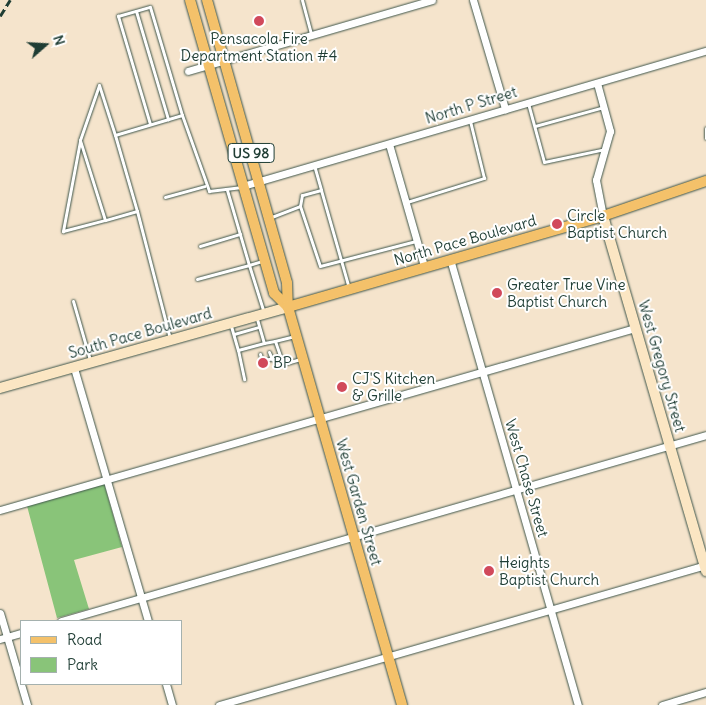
<!DOCTYPE html>
<html>
<head>
<meta charset="utf-8">
<style>
	body { margin:0 }
	#map { position:relative; width:706px; height:705px; overflow:hidden; background:#f5e4cc; font-family:Delius,sans-serif }
	div>[style] { position:absolute }
	[style*='--x'] { left:calc(var(--x)*1px); top:calc(var(--y)*1px); width:calc(var(--w)*1px); rotate:calc(var(--a)*1deg) }
	.green>* { inset:0; background:#89c479 }
	.roads { filter:drop-shadow(0 0 1px #3f564b) drop-shadow(0 0 1px #3f564b) }
	.lane>* { height:3px; margin:-1.5px; padding:0 1.5px; transform-origin:1.5px; border-radius:1.5px; background:#fff }
	.street>* { height:7px; margin:-3.5px; padding:0 3.5px; transform-origin:3.5px; border-radius:3.5px; background:#fff }
	.secondary>* { height:10px; margin:-5px; padding:0 5px; transform-origin:5px; border-radius:5px; background:#fbe6c3 }
	.primary>* { height:10px; margin:-5px; padding:0 5px; transform-origin:5px; border-radius:5px; background:#f4c16a }
	.rail>* { height:2.5px; margin-top:-1.25px; transform-origin:0; background:repeating-linear-gradient(90deg,#1f3d34 0 8px,transparent 0 12px) }
	.dots>* { width:14px; height:14px; translate:-50% -50%; box-sizing:border-box; border:2px solid #fff; border-radius:50% }
	span { translate:-50% -50%; white-space:nowrap; text-align:center; line-height:1.15; -webkit-text-stroke:4px #fff; paint-order:stroke }
	.shield-label span { padding:1px 4px; background:#fff; border:1px solid; border-radius:4px; -webkit-text-stroke-width:0 }
	.shield-label { font-size:14px; color:#1f3d34; font-weight:700 }
	.poi-label { font-size:15px; color:#1f3d34 }
	.left { translate:0 -50%; text-align:left }
	.street-label { font-size:15px; color:#1f3d34 }
	.legend { position:absolute; left:20px; top:620px; width:162px; height:65px; box-sizing:border-box; background:#fff; border:1px solid #a5b1ae; margin:0; padding:6px 9px; list-style:none; font-size:15px; color:#1f3d34 }
	.legend li { display:flex; align-items:center; gap:10px; height:25px }
	.legend b { width:25px; border:1px solid #a5b1ae }
	.north { position:absolute; left:20px; top:20px; width:50px; height:50px; -webkit-text-stroke:4px #fff; paint-order:stroke; rotate:71deg; font-size:14px; font-weight:700; line-height:20px; text-align:center; color:#1f3d34 }
	.north::after { content:''; display:block; margin:auto; width:18px; height:22px; background:#1f3d34; clip-path:polygon(50% 0,100% 100%,50% 72%,0 100%) }
</style>
</head>
<body>
<div id="map">
	<div class="green">
		<div style="clip-path:polygon(104px 483px,122px 547px,74px 560px,89px 609px,57px 618px,27px 506px)"></div>
	</div>
	<div class="roads">
		<div class="lane">
			<div style="--x:302;--y:0;--w:35;--a:75"></div>
			<div style="--x:136;--y:11;--w:113;--a:73.5"></div>
			<div style="--x:528;--y:103;--w:61;--a:74.8"></div>
			<div style="--x:544;--y:162;--w:62;--a:-12"></div>
			<div style="--x:150;--y:124;--w:113;--a:-106.5"></div>
			<div style="--x:118;--y:16;--w:33;--a:-16"></div>
			<div style="--x:150;--y:7;--w:113;--a:73.5"></div>
			<div style="--x:535;--y:126;--w:72;--a:-15.4"></div>
			<div style="--x:706;--y:128;--w:10;--a:90"></div>
			<div style="--x:115;--y:135;--w:79;--a:73.9"></div>
			<div style="--x:137;--y:211;--w:33;--a:164"></div>
			<div style="--x:105;--y:220;--w:84;--a:-107.4"></div>
			<div style="--x:80;--y:140;--w:58;--a:-70.9"></div>
			<div style="--x:99;--y:85;--w:52;--a:72.3"></div>
			<div style="--x:115;--y:135;--w:70;--a:-16.6"></div>
			<div style="--x:182;--y:115;--w:81;--a:70.4"></div>
			<div style="--x:209;--y:191;--w:31;--a:-7"></div>
			<div style="--x:80;--y:141;--w:92;--a:100.7"></div>
			<div style="--x:63;--y:231;--w:43;--a:-14.7"></div>
			<div style="--x:314;--y:165;--w:26;--a:74"></div>
			<div style="--x:321;--y:190;--w:20;--a:165"></div>
			<div style="--x:302;--y:195;--w:11;--a:100"></div>
			<div style="--x:300;--y:206;--w:63;--a:71.6"></div>
			<div style="--x:320;--y:266;--w:99;--a:-14.6"></div>
			<div style="--x:227;--y:190;--w:78;--a:73.7"></div>
			<div style="--x:249;--y:265;--w:14;--a:-17"></div>
			<div style="--x:321;--y:190;--w:102;--a:74.1"></div>
			<div style="--x:165;--y:197;--w:41;--a:-15.4"></div>
			<div style="--x:407;--y:202;--w:81;--a:-17.3"></div>
			<div style="--x:484;--y:178;--w:59;--a:-103.8"></div>
			<div style="--x:137;--y:211;--w:132;--a:75.5"></div>
			<div style="--x:269;--y:218;--w:33;--a:-21"></div>
			<div style="--x:200;--y:246;--w:42;--a:-16.7"></div>
			<div style="--x:197;--y:279;--w:54;--a:-15.1"></div>
			<div style="--x:249;--y:265;--w:50;--a:72.6"></div>
			<div style="--x:73;--y:301;--w:61;--a:73.9"></div>
			<div style="--x:257;--y:319;--w:25;--a:74"></div>
			<div style="--x:264;--y:343;--w:11;--a:-10"></div>
			<div style="--x:231;--y:326;--w:25;--a:74"></div>
			<div style="--x:238;--y:350;--w:27;--a:-15"></div>
			<div style="--x:234;--y:334;--w:26;--a:-16"></div>
			<div style="--x:295;--y:336;--w:21;--a:166"></div>
			<div style="--x:275;--y:341;--w:24;--a:71"></div>
			<div style="--x:283;--y:364;--w:18;--a:-16"></div>
			<div style="--x:238;--y:350;--w:30;--a:78"></div>
			<div style="--x:269;--y:352;--w:8;--a:67"></div>
			<div style="--x:260;--y:354;--w:7;--a:74"></div>
			<div style="--x:262;--y:361;--w:19;--a:-16"></div>
		</div>
		<div class="street">
			<div style="--x:473;--y:0;--w:114;--a:73.6"></div>
			<div style="--x:188;--y:71;--w:254;--a:-16.2"></div>
			<div style="--x:597;--y:83;--w:50;--a:74.8"></div>
			<div style="--x:610;--y:131;--w:51;--a:105.9"></div>
			<div style="--x:596;--y:180;--w:37;--a:79"></div>
			<div style="--x:389;--y:144;--w:127;--a:74"></div>
			<div style="--x:243;--y:186;--w:482;--a:-16.3"></div>
			<div style="--x:450;--y:259;--w:464;--a:74"></div>
			<div style="--x:74;--y:368;--w:264;--a:73.7"></div>
			<div style="--x:0;--y:510;--w:661;--a:-15.99"></div>
			<div style="--x:0;--y:613;--w:96;--a:73.6"></div>
			<div style="--x:61;--y:621;--w:671;--a:-16.09"></div>
			<div style="--x:0;--y:639;--w:22;--a:-16"></div>
			<div style="--x:166;--y:684;--w:22;--a:74"></div>
			<div style="--x:219;--y:705;--w:507;--a:-16.04"></div>
			<div style="--x:662;--y:705;--w:46;--a:-16.5"></div>
		</div>
		<div class="secondary">
			<div style="--x:603;--y:216;--w:370;--a:73.8"></div>
			<div style="--x:0;--y:388;--w:299;--a:-15.7"></div>
		</div>
		<div class="primary">
			<div style="--x:190;--y:0;--w:305;--a:74"></div>
			<div style="--x:274;--y:293;--w:20;--a:45"></div>
			<div style="--x:207;--y:0;--w:294;--a:74.2"></div>
			<div style="--x:287;--y:283;--w:24;--a:88"></div>
			<div style="--x:288;--y:307;--w:414;--a:74"></div>
			<div style="--x:288;--y:307;--w:328;--a:-16.1"></div>
			<div style="--x:603;--y:216;--w:109;--a:-18.8"></div>
		</div>
	</div>
	<div class="rail">
		<div style="--x:0;--y:16;--w:19;--a:-58"></div>
	</div>
	<div class="dots">
		<div style="left:259px;top:21px;background:#d1495b"></div>
		<div style="left:557px;top:224px;background:#d1495b"></div>
		<div style="left:497px;top:293px;background:#d1495b"></div>
		<div style="left:263px;top:363px;background:#d1495b"></div>
		<div style="left:342px;top:387px;background:#d1495b"></div>
		<div style="left:489px;top:571px;background:#d1495b"></div>
	</div>
	<div class="shield-label">
		<span style="left:251px;top:153px">US 98</span>
	</div>
	<div class="poi-label">
		<span style="left:259px;top:47px">Pensacola Fire<br>Department Station #4</span>
		<span class="left" style="left:567px;top:224px">Circle<br>Baptist Church</span>
		<span class="left" style="left:507px;top:293px">Greater True Vine<br>Baptist Church</span>
		<span class="left" style="left:273px;top:363px">BP</span>
		<span class="left" style="left:352px;top:387px">CJ'S Kitchen<br>&amp; Grille</span>
		<span class="left" style="left:499px;top:571px">Heights<br>Baptist Church</span>
	</div>
	<div class="street-label">
		<span style="left:471px;top:105px;rotate:-17deg">North P Street</span>
		<span style="left:465px;top:240px;rotate:-16deg">North Pace Boulevard</span>
		<span style="left:140px;top:333px;rotate:-16deg">South Pace Boulevard</span>
		<span style="left:662px;top:366px;rotate:74deg">West Gregory Street</span>
		<span style="left:527px;top:478px;rotate:74deg">West Chase Street</span>
		<span style="left:359px;top:502px;rotate:74deg">West Garden Street</span>
	</div>
	<ul class="legend">
	<li><b style="height:6px;background:#f4c16a"></b>Road</li>
	<li><b style="height:14px;background:#89c479"></b>Park</li>
	</ul>
	<div class="north">N</div>
</div>
</body>
</html>
